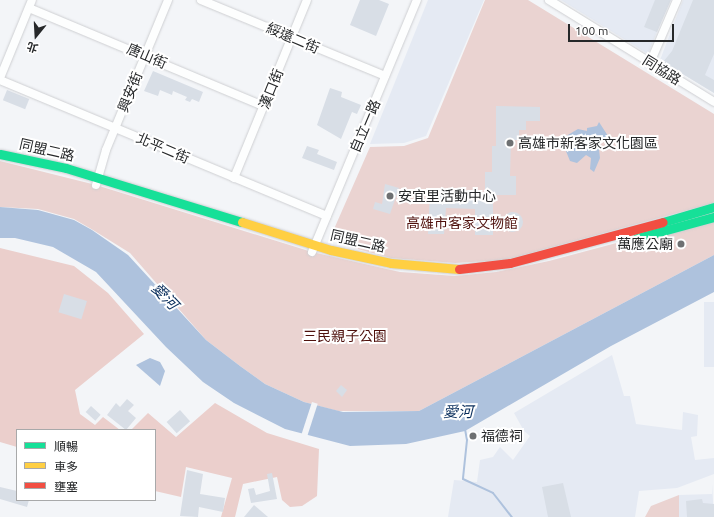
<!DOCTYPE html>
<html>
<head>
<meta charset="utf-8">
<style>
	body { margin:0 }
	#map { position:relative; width:714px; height:517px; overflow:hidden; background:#f3f5f8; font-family:Ubuntu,"Noto Sans TC",sans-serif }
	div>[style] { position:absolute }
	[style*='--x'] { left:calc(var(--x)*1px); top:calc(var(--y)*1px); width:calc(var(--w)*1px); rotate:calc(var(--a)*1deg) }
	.built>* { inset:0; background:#e5eaf3; transform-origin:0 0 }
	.green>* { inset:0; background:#ead3d1 }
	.forest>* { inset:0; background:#ebcfcc }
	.water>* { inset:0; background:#aec2dd }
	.pier>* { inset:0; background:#f3f5f8; transform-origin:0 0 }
	.stream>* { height:2px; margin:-1px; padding:0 1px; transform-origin:1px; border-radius:1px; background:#aec2dd }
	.building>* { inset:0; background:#d8dee6; transform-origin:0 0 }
	.round { border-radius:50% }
	.roads { filter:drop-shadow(0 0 1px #cecfd2) drop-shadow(0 0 1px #cecfd2) }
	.street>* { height:8px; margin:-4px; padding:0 4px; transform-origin:4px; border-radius:4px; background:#fdfefe }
	.fast>* { height:9px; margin:-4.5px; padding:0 4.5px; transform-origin:4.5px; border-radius:4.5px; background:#16e098 }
	.slow>* { height:9px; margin:-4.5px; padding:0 4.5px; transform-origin:4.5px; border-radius:4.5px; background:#ffcf43 }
	.jam>* { height:9px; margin:-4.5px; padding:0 4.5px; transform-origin:4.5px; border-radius:4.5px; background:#f24e42 }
	.dots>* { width:11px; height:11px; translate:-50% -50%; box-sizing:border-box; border:2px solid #fff; border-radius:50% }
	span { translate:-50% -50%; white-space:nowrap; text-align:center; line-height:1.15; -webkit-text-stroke:4px #fff; paint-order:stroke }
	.street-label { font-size:14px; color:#26282a }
	.poi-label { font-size:14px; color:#26282a }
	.left { translate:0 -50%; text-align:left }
	.right { translate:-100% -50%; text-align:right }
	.park-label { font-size:14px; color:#4f110d }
	.water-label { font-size:15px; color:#062b5a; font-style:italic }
	.legend { position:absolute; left:16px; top:429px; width:140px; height:72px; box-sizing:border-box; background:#fff; border:1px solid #a8a9aa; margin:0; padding:5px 7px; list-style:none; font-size:12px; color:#26282a }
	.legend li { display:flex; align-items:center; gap:8px; height:20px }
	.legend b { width:20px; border:1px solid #a8a9aa }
	.north { position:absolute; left:16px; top:16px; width:40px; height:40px; -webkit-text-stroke:3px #fff; paint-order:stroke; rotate:198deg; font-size:11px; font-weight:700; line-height:16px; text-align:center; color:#26282a }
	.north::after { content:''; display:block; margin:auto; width:14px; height:18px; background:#26282a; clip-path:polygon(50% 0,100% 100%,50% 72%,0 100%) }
	.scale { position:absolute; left:568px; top:24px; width:106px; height:18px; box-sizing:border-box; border:2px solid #26282a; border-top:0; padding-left:5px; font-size:12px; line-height:14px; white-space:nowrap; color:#26282a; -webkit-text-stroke:3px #fff; paint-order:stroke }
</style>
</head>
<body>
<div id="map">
	<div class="built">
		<div style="clip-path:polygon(428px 0,484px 0,426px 136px,404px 143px,370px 144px)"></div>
		<div style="clip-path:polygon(561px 0,670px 0,648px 54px)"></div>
		<div style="clip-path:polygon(683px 0,714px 0,714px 93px,660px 60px)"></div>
		<div style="left:714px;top:302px;width:65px;height:10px;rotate:90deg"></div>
		<div style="clip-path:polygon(612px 355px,624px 396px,630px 396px,636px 424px,682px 430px,683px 412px,698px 415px,697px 436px,691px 437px,695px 460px,714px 458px,714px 474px,677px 488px,639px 491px,635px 517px,448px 517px,454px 480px,477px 482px,480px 460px,493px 457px,500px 447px,513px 460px,530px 436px,524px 431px,514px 413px)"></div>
		<div style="clip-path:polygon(712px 484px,714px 517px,679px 517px,679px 495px,712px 494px)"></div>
	</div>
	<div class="green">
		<div style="clip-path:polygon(485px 0,528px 0,714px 114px,714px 203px,505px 260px,455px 263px,391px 258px,343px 245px,334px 229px,370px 147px,404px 146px,428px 138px)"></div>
		<div style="clip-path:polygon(0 161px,96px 185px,312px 252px,400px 272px,455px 276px,496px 272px,549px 261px,714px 217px,714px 255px,419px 411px,338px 411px,304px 402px,265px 384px,240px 366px,206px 340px,130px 253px,93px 230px,74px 219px,38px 209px,0 207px)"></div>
		<div style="clip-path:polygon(679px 495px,679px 517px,645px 517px,651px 506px)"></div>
	</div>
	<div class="forest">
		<div style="clip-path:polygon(0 248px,74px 266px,108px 293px,144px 334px,75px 390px,80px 414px,95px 425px,103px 417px,120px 430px,17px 430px,17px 447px,0 442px)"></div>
		<div style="clip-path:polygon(215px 403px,267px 433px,319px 449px,317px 496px,302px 506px,290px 507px,282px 500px,277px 477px,243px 484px,235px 517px,221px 517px,232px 478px,186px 467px,181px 497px,155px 491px,155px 430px,131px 430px,148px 413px,176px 437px)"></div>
	</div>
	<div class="water">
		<div style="clip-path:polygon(599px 122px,608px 136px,625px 142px,639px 141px,638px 144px,627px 144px,610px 139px,598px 141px,600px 158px,594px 172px,590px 169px,591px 158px,586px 155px,577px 163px,570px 161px,561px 139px,578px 129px,587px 131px,587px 128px,597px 126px)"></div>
		<div style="clip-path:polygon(0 207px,38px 210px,74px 220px,92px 230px,128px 255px,206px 340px,240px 366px,265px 384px,304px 402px,343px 412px,419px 411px,714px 255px,714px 292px,611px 346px,465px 431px,406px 444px,350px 446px,285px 429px,234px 403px,203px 382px,166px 347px,96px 272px,53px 247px,15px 238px,0 238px)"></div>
		<div style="clip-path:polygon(150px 358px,160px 362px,165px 371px,160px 386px,136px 365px)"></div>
	</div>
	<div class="pier">
		<div style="left:312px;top:402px;width:6px;height:35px;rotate:18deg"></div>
	</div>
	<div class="stream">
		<div style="--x:465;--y:429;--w:11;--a:80"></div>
		<div style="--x:467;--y:440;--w:39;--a:96"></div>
		<div style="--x:463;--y:479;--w:33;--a:25"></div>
		<div style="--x:493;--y:493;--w:31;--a:52"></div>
	</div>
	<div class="building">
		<div style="clip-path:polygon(360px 0,379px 0,389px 4px,376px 36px,350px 25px)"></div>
		<div style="clip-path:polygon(655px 0,671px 0,657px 32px,644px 27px)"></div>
		<div style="clip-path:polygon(693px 0,714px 0,714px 54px,705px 75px,714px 80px,714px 93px,663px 62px,672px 51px)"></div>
		<div style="clip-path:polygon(153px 71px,203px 92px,199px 102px,192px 99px,190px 102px,185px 100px,187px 97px,173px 91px,172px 95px,160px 90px,158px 96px,144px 91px)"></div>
		<div style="clip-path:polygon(330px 88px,342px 92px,341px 97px,361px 105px,357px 114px,352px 112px,341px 139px,317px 125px)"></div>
		<div style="left:7px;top:90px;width:24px;height:11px;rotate:22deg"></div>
		<div style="clip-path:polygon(496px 106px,540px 107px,540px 121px,526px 121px,526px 130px,519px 130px,519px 140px,511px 140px,510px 176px,516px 176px,516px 195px,493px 195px,493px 235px,475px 235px,475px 209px,446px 208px,444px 234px,428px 234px,430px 190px,485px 192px,485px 172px,492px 172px,492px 146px,496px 146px)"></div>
		<div style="clip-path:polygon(307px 146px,319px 150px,317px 154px,337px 162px,334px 170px,302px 158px)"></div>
		<div style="clip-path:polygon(385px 184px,399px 188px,390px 214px,373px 209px,375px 202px,382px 204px)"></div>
		<div class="round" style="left:503px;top:212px;width:20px;height:20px"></div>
		<div style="left:64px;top:294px;width:24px;height:19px;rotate:17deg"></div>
		<div style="clip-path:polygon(341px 385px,347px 390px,342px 397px,336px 391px)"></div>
		<div style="clip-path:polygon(127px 399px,134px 405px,128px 411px,136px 418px,126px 430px,107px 415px,116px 403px,120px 407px)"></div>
		<div style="left:91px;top:406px;width:13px;height:8px;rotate:42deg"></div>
		<div style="left:180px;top:410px;width:15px;height:18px;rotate:48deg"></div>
		<div style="clip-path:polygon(187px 470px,203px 474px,200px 494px,225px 498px,223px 512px,199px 507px,198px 517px,180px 516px)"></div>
		<div style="clip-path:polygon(272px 473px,277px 499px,251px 503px,248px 489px,254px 488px,256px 495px,270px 491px,267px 474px)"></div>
		<div style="clip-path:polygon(563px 483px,571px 517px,548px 517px,542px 487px)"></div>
		<div style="clip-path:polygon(0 487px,17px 491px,17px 500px,29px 500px,27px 507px,0 499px)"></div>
		<div style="clip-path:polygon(702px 499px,703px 503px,714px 504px,714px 517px,687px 517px,686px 501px)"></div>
		<div style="clip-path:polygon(254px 505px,268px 517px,244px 517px)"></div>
	</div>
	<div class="roads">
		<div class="street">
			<div style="--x:201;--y:0;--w:199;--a:22.4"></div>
			<div style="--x:549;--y:0;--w:194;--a:31.7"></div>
			<div style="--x:29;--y:8;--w:254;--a:22.7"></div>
			<div style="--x:650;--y:63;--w:69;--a:-66.8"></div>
			<div style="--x:0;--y:78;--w:84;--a:-67.7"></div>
			<div style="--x:0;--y:80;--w:354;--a:22.6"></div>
			<div style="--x:234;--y:178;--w:192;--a:-67.7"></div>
			<div style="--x:96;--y:185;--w:36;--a:-74"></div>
			<div style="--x:106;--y:150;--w:162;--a:-67.5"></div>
			<div style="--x:312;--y:252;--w:273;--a:-67.4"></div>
		</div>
		<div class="fast">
			<div style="--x:0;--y:154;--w:67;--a:12"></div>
			<div style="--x:66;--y:168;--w:184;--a:17.1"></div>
			<div style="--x:663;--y:222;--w:53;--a:-16.4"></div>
			<div style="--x:637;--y:238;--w:80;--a:-15.3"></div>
		</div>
		<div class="slow">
			<div style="--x:242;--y:222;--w:93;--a:17.5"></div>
			<div style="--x:331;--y:250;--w:61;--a:12.2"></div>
			<div style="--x:391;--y:263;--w:68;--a:5"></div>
		</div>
		<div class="jam">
			<div style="--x:459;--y:269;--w:51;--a:-6.7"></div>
			<div style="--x:510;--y:263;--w:158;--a:-15"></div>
		</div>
	</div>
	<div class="dots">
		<div style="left:510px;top:143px;background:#6e7072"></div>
		<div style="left:390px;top:196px;background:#6e7072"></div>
		<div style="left:681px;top:244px;background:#6e7072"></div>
		<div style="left:473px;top:436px;background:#6e7072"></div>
	</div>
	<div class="street-label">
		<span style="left:293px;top:38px;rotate:23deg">綏遠二街</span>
		<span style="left:147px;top:56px;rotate:23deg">唐山街</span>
		<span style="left:662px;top:70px;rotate:32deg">同協路</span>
		<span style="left:271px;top:89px;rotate:-68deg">漢口街</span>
		<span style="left:130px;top:92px;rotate:-68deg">興安街</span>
		<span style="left:365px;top:126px;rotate:-67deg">自立一路</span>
		<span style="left:163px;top:148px;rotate:23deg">北平二街</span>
		<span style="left:47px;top:150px;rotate:13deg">同盟二路</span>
		<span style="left:358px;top:241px;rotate:13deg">同盟二路</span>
	</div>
	<div class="poi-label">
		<span class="left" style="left:518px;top:143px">高雄市新客家文化園區</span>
		<span class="left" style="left:398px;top:196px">安宜里活動中心</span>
		<span class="right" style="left:673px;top:244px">萬應公廟</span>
		<span class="left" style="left:481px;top:436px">福德祠</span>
	</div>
	<div class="park-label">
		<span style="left:462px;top:223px">高雄市客家文物館</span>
		<span style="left:345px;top:336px">三民親子公園</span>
	</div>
	<div class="water-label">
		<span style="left:165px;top:296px;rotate:46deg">愛河</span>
		<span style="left:458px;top:412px">愛河</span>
	</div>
	<ul class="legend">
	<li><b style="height:5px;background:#16e098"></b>順暢</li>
	<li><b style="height:5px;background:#ffcf43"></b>車多</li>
	<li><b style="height:5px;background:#f24e42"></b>壅塞</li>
	</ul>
	<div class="north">北</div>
	<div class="scale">100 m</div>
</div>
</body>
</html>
